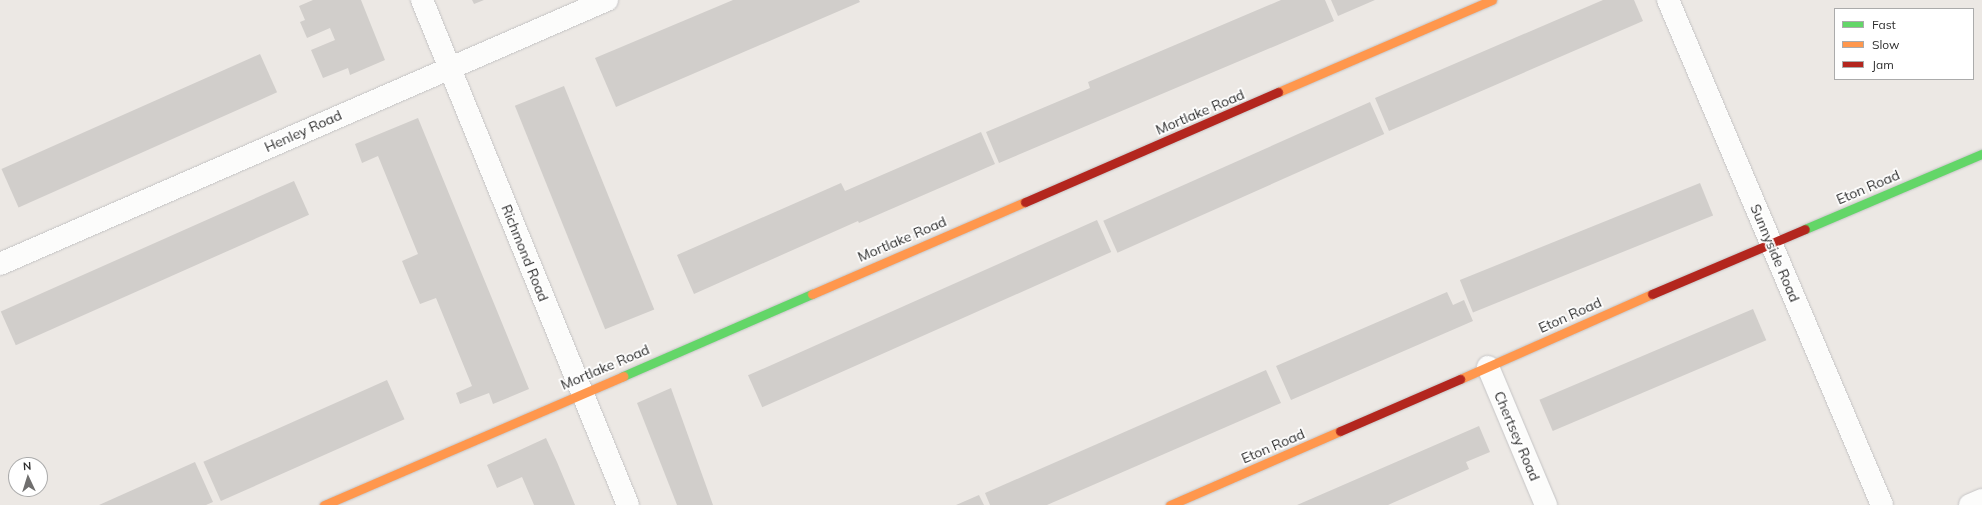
<!DOCTYPE html>
<html>
<head>
<meta charset="utf-8">
<style>
	body { margin:0 }
	#map { position:relative; width:1982px; height:505px; overflow:hidden; background:#ece8e4; font-family:Mulish,sans-serif }
	div>[style] { position:absolute }
	[style*='--x'] { left:calc(var(--x)*1px); top:calc(var(--y)*1px); width:calc(var(--w)*1px); rotate:calc(var(--a)*1deg) }
	.building>* { inset:0; background:#d1cecb; transform-origin:0 0 }
	.roads { filter:drop-shadow(0 0 1px #c5c4c5) drop-shadow(0 0 1px #c5c4c5) }
	.street>* { height:22px; margin:-11px; padding:0 11px; transform-origin:11px; border-radius:11px; background:#fcfcfb }
	.fast>* { height:9px; margin:-4.5px; padding:0 4.5px; transform-origin:4.5px; border-radius:4.5px; background:#63d668 }
	.slow>* { height:9px; margin:-4.5px; padding:0 4.5px; transform-origin:4.5px; border-radius:4.5px; background:#ff974d }
	.jam>* { height:9px; margin:-4.5px; padding:0 4.5px; transform-origin:4.5px; border-radius:4.5px; background:#b3261e }
	span { translate:-50% -50%; white-space:nowrap; text-align:center; line-height:1.15; -webkit-text-stroke:3.5px #fff; paint-order:stroke }
	.street-label { font-size:14px; color:#2e2e2e }
	.legend { position:absolute; left:1834px; top:8px; width:140px; height:72px; box-sizing:border-box; background:#fff; border:1px solid #ababab; margin:0; padding:5px 7px; list-style:none; font-size:12px; color:#2e2e2e }
	.legend li { display:flex; align-items:center; gap:8px; height:20px }
	.legend b { width:20px; border:1px solid #ababab }
	.north { position:absolute; left:8px; top:457px; width:40px; height:40px; box-sizing:border-box; background:#fff; border:1px solid #ababab; border-radius:50%; rotate:356deg; font-size:11px; font-weight:700; line-height:16px; text-align:center; color:#2e2e2e }
	.north::after { content:''; display:block; margin:auto; width:14px; height:18px; background:#706f6e; clip-path:polygon(50% 0,100% 100%,50% 72%,0 100%) }
</style>
</head>
<body>
<div id="map">
	<div class="building">
		<div style="clip-path:polygon(313px 0,361px 0,385px 60px,350px 75px,348px 68px,323px 78px,311px 50px,335px 40px,330px 28px,307px 38px,300px 22px,305px 20px,299px 6px)"></div>
		<div style="clip-path:polygon(472px 0,484px 0,474px 4px)"></div>
		<div style="clip-path:polygon(733px 0,859px 0,860px 2px,616px 107px,595px 58px)"></div>
		<div style="clip-path:polygon(1281px 0,1325px 0,1334px 21px,999px 163px,986px 132px,1090px 88px,1088px 82px)"></div>
		<div style="clip-path:polygon(1331px 0,1375px 0,1338px 16px)"></div>
		<div style="clip-path:polygon(1603px 0,1634px 0,1643px 21px,1389px 131px,1375px 98px)"></div>
		<div style="left:260px;top:54px;width:42px;height:283px;rotate:66deg"></div>
		<div style="left:564px;top:86px;width:241px;height:53px;rotate:68deg"></div>
		<div style="left:1370px;top:102px;width:35px;height:292px;rotate:66deg"></div>
		<div style="clip-path:polygon(418px 118px,529px 389px,493px 404px,489px 393px,460px 404px,456px 393px,472px 386px,436px 298px,420px 304px,411px 283px,402px 261px,418px 254px,378px 156px,362px 163px,355px 144px)"></div>
		<div style="clip-path:polygon(981px 132px,995px 164px,859px 223px,858px 221px,694px 294px,677px 255px,841px 183px,845px 191px)"></div>
		<div style="left:294px;top:181px;width:37px;height:321px;rotate:66deg"></div>
		<div style="left:1700px;top:183px;width:35px;height:259px;rotate:68deg"></div>
		<div style="left:1097px;top:220px;width:35px;height:382px;rotate:66deg"></div>
		<div style="clip-path:polygon(1447px 292px,1453px 305px,1464px 300px,1473px 321px,1291px 400px,1276px 366px)"></div>
		<div style="left:1753px;top:309px;width:34px;height:232px;rotate:67deg"></div>
		<div style="clip-path:polygon(1266px 370px,1281px 403px,1047px 505px,990px 505px,985px 493px)"></div>
		<div style="left:387px;top:380px;width:43px;height:201px;rotate:66deg"></div>
		<div style="clip-path:polygon(671px 388px,713px 505px,677px 505px,637px 403px)"></div>
		<div style="clip-path:polygon(1479px 426px,1490px 452px,1466px 462px,1469px 469px,1388px 505px,1297px 505px)"></div>
		<div style="clip-path:polygon(546px 438px,557px 462px,575px 505px,534px 505px,522px 477px,497px 488px,487px 465px)"></div>
		<div style="clip-path:polygon(195px 462px,213px 502px,206px 505px,99px 505px)"></div>
		<div style="clip-path:polygon(979px 495px,984px 505px,956px 505px)"></div>
	</div>
	<div class="roads">
		<div class="street">
			<div style="--x:422;--y:0;--w:545;--a:67.81"></div>
			<div style="--x:1668;--y:0;--w:548;--a:67.03"></div>
			<div style="--x:0;--y:264;--w:662;--a:-23.51"></div>
			<div style="--x:1488;--y:367;--w:150;--a:67.2"></div>
			<div style="--x:1970;--y:505;--w:13;--a:-23"></div>
		</div>
		<div class="fast">
			<div style="--x:1805;--y:229;--w:192;--a:-23"></div>
			<div style="--x:623;--y:376;--w:206;--a:-23.5"></div>
		</div>
		<div class="slow">
			<div style="--x:1278;--y:92;--w:233;--a:-23.3"></div>
			<div style="--x:812;--y:294;--w:232;--a:-23.4"></div>
			<div style="--x:1460;--y:379;--w:210;--a:-23.9"></div>
			<div style="--x:324;--y:505;--w:326;--a:-23.3"></div>
			<div style="--x:1170;--y:505;--w:185;--a:-23.5"></div>
		</div>
		<div class="jam">
			<div style="--x:1025;--y:202;--w:276;--a:-23.5"></div>
			<div style="--x:1652;--y:294;--w:166;--a:-23"></div>
			<div style="--x:1340;--y:431;--w:131;--a:-23.4"></div>
		</div>
	</div>
	<div class="street-label">
		<span style="left:1200px;top:112px;rotate:-23deg">Mortlake Road</span>
		<span style="left:303px;top:131px;rotate:-24deg">Henley Road</span>
		<span style="left:1868px;top:187px;rotate:-23deg">Eton Road</span>
		<span style="left:902px;top:239px;rotate:-23deg">Mortlake Road</span>
		<span style="left:525px;top:253px;rotate:68deg">Richmond Road</span>
		<span style="left:1775px;top:253px;rotate:67deg">Sunnyside Road</span>
		<span style="left:1570px;top:315px;rotate:-24deg">Eton Road</span>
		<span style="left:605px;top:367px;rotate:-23deg">Mortlake Road</span>
		<span style="left:1517px;top:436px;rotate:67deg">Chertsey Road</span>
		<span style="left:1273px;top:446px;rotate:-23deg">Eton Road</span>
	</div>
	<ul class="legend">
	<li><b style="height:5px;background:#63d668"></b>Fast</li>
	<li><b style="height:5px;background:#ff974d"></b>Slow</li>
	<li><b style="height:5px;background:#b3261e"></b>Jam</li>
	</ul>
	<div class="north">N</div>
</div>
</body>
</html>
